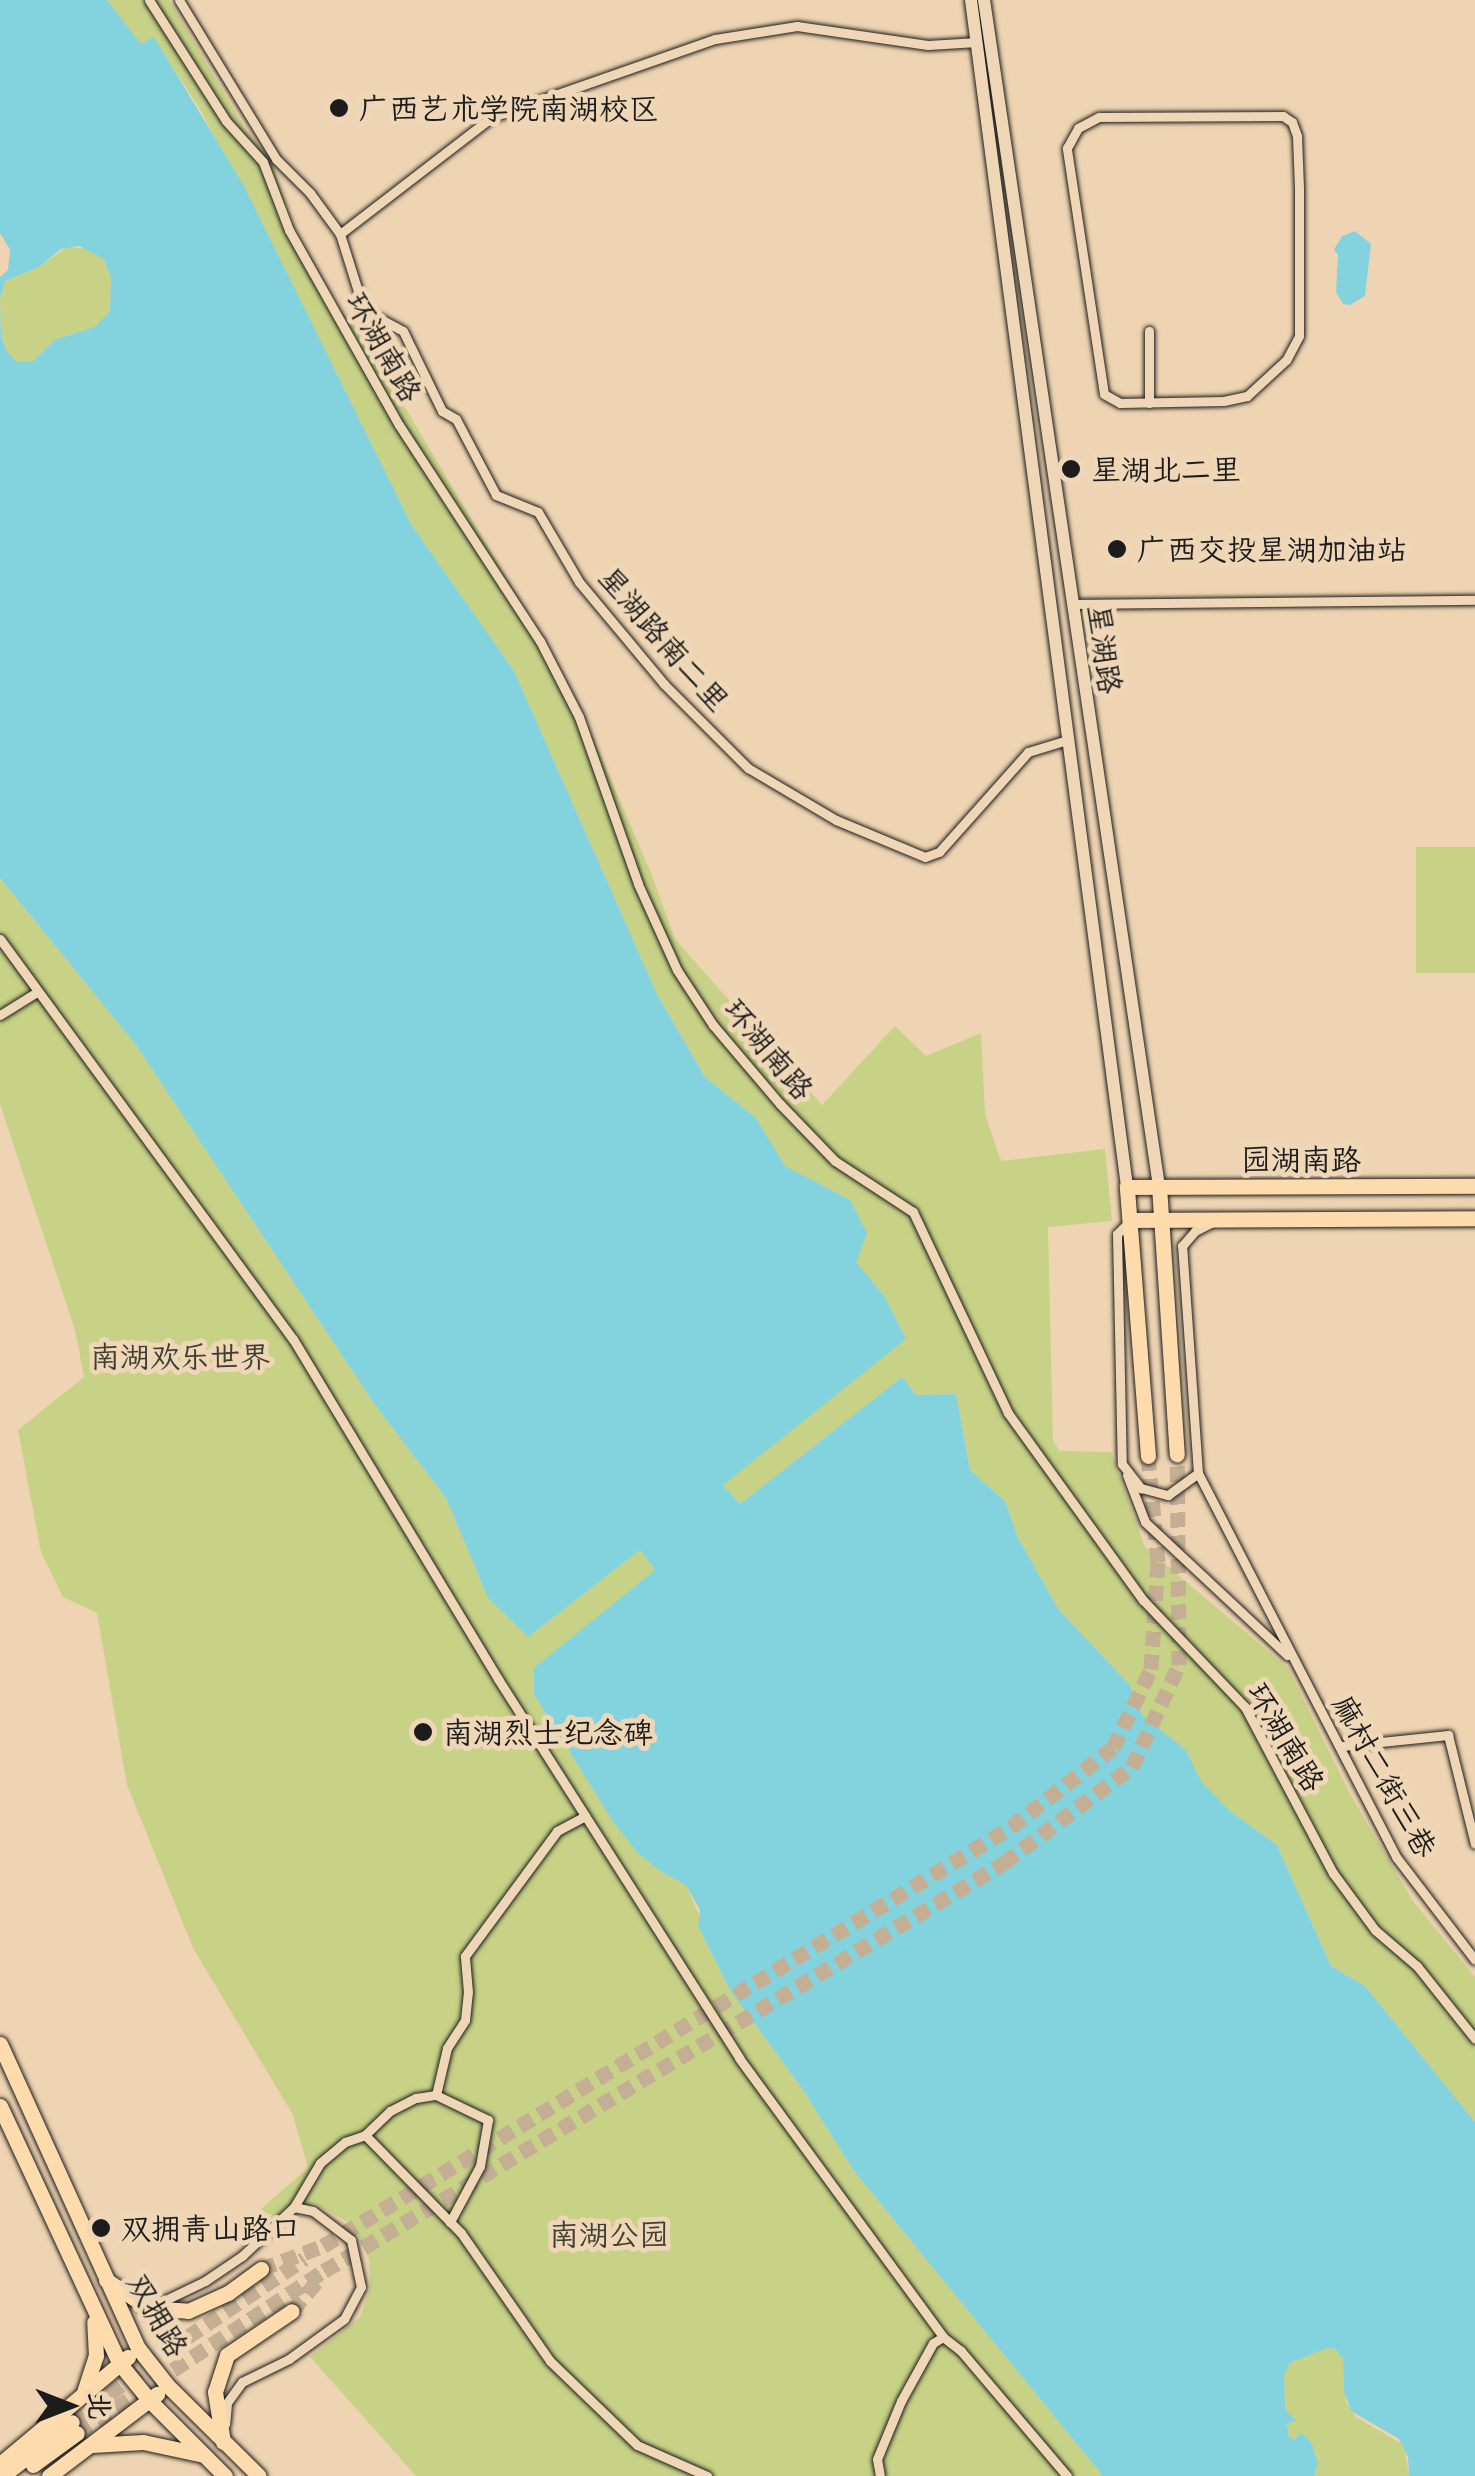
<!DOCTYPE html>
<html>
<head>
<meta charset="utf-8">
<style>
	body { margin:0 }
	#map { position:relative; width:1475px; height:2476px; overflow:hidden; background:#eed4b2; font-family:"Patrick Hand","LXGW WenKai TC",sans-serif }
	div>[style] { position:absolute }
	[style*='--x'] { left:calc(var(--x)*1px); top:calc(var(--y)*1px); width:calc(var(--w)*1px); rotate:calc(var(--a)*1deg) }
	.green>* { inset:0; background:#c7d286; transform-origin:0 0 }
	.water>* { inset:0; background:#83d3df }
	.primary-tunnel>* { height:15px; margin-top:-7.5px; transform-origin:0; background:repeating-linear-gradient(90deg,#c4af94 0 15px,transparent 0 23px) }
	.roads { filter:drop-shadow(0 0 2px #1c1c1c) drop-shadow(0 0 2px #1c1c1c) }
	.street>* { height:9px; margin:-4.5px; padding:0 4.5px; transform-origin:4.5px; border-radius:4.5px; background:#eed6b6 }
	.secondary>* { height:12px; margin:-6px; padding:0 6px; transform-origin:6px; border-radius:6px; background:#eed6b6 }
	.primary>* { height:15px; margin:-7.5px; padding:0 7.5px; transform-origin:7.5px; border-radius:7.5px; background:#fddbac }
	.dots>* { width:28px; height:28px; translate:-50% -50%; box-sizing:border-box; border:5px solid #eed6b6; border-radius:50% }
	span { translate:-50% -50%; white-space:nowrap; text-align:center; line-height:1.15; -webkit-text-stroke:10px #eed6b6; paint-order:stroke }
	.poi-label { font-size:30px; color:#1c1c1c }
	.left { translate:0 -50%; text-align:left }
	.street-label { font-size:30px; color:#1c1c1c }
	.park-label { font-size:30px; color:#3e4031 }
	.north { position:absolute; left:20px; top:2356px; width:100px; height:100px; -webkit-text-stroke:8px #eed6b6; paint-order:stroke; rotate:90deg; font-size:28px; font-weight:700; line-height:40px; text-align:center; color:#1c1c1c }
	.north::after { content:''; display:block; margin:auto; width:35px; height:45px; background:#1c1c1c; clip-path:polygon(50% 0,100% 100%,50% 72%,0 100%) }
</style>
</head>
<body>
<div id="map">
	<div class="green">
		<div style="clip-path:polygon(107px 0,169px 0,246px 130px,272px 162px,293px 229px,336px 307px,357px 327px,543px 639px,587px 724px,651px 873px,675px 939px,822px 1105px,895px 1026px,926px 1056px,981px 1033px,985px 1114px,1001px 1161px,1105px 1149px,1112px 1221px,1048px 1227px,1053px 1441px,1060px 1451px,1111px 1452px,1145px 1547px,1288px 1668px,1350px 1794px,1413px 1901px,1475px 1977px,1475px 2122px,1365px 1986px,1331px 1966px,1277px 1845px,1230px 1811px,1201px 1781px,1186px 1750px,1143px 1716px,1129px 1684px,1059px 1610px,1018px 1538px,1005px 1501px,970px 1470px,956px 1394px,916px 1395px,902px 1377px,740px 1504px,722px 1484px,906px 1339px,885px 1297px,855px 1262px,850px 1200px,784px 1166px,756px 1118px,705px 1077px,658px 996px,514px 671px,411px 524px,200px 109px,153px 38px,141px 45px)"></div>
		<div style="clip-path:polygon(67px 247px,90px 249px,104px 259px,111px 278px,110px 311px,95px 327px,56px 339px,32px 362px,17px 362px,6px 350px,1px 336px,0 298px,5px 281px,39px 267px)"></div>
		<div style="left:1416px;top:847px;width:59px;height:126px"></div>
		<div style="clip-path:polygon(0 878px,136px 1045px,373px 1402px,446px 1498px,488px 1598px,528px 1637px,640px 1550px,655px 1570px,535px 1668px,660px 1871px,686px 1884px,731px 1992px,801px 2087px,854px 2171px,1103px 2476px,416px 2476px,310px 2357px,360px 2317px,370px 2289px,369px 2259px,353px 2225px,314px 2203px,241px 2245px,231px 2235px,308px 2168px,293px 2115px,193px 1948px,127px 1785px,97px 1613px,63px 1597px,41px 1552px,18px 1430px,84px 1377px,75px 1330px,0 1104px)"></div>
		<div style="clip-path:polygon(1327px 2348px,1335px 2349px,1343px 2359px,1346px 2403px,1356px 2417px,1404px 2445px,1409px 2476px,1314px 2476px,1318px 2464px,1290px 2439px,1287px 2424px,1295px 2419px,1285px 2409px,1284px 2371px,1290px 2363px)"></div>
	</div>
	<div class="water">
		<div style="clip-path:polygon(evenodd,0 0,107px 0,141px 44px,154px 37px,244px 186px,411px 524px,514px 671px,658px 996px,705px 1077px,756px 1118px,785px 1166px,850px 1200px,867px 1233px,856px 1262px,885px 1297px,906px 1339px,723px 1485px,740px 1504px,902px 1377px,916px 1395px,956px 1394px,970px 1470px,1005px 1501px,1018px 1538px,1059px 1610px,1129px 1684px,1143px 1716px,1186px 1750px,1201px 1781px,1230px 1811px,1277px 1845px,1331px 1966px,1365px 1986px,1475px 2122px,1475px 2476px,1409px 2476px,1408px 2457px,1399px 2439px,1351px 2411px,1344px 2392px,1343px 2359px,1335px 2349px,1327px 2348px,1290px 2363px,1284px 2375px,1285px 2409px,1296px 2420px,1287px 2424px,1289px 2437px,1294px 2440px,1301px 2433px,1311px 2442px,1318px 2464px,1314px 2476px,1103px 2476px,854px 2171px,801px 2087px,731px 1992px,698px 1926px,700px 1910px,686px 1885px,660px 1871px,637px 1852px,612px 1820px,534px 1694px,534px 1668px,655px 1570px,640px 1550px,528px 1637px,488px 1598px,446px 1498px,373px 1402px,136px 1045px,0 878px,0 277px,8px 270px,10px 250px,0 233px,0 0,79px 246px,104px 259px,111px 278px,110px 311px,95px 327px,56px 339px,32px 362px,17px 362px,6px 350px,1px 336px,0 298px,5px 281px,39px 267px,61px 249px,79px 246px)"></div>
		<div style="clip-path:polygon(1355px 231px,1371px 244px,1365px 296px,1350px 305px,1343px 304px,1336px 292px,1338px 255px,1334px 250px,1342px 236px)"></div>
	</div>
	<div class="primary-tunnel">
		<div style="--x:261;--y:2269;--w:66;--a:-20.4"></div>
		<div style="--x:323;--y:2246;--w:806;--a:-31.34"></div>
		<div style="--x:1011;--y:1827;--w:129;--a:-37.8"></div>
		<div style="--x:1113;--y:1748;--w:88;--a:-64.3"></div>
		<div style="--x:1151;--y:1669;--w:107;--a:-86.3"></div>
		<div style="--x:1158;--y:1562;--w:106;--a:-95.4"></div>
		<div style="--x:292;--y:2311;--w:42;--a:-49.8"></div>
		<div style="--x:72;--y:2422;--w:120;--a:-36.9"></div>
		<div style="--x:168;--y:2350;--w:164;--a:-33.8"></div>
		<div style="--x:77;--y:2433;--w:295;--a:-33.3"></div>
		<div style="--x:324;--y:2271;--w:793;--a:-30.96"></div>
		<div style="--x:1004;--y:1863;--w:160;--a:-36.9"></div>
		<div style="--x:1132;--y:1767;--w:112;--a:-65.3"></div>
		<div style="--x:1179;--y:1665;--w:211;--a:-90.5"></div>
	</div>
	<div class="roads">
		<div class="street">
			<div style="--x:149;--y:0;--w:143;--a:57.5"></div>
			<div style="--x:226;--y:121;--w:55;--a:47.9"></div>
			<div style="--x:263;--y:162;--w:73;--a:69.1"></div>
			<div style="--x:289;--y:230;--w:224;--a:60.6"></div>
			<div style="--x:399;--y:425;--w:258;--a:56.9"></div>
			<div style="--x:540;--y:641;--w:85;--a:62.8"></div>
			<div style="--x:579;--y:717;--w:177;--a:70.5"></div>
			<div style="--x:638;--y:884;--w:94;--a:65.6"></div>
			<div style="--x:677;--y:970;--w:66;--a:56.8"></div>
			<div style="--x:713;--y:1025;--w:104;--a:49.7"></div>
			<div style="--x:780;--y:1104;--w:79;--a:46"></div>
			<div style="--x:835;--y:1161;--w:93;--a:33.2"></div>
			<div style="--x:913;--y:1212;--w:222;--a:64.7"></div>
			<div style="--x:1008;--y:1413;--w:231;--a:54.2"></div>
			<div style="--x:1143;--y:1600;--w:148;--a:46.4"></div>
			<div style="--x:1245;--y:1707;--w:188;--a:62.1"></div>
			<div style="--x:1333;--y:1873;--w:71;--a:53.6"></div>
			<div style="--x:1375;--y:1930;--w:55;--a:40.6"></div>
			<div style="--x:1417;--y:1966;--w:93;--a:51.5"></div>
			<div style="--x:179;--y:0;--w:186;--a:58.6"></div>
			<div style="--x:276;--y:159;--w:48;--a:45"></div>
			<div style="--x:310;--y:193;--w:51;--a:53.8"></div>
			<div style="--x:340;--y:234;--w:80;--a:72.5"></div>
			<div style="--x:364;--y:310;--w:44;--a:28.3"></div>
			<div style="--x:403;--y:331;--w:89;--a:64"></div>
			<div style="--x:442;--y:411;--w:16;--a:30"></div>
			<div style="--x:456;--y:419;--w:86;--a:62.2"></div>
			<div style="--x:496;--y:495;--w:45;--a:22"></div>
			<div style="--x:538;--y:512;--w:81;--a:59.6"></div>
			<div style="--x:579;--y:582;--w:133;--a:50.2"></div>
			<div style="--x:664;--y:684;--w:119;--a:45"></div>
			<div style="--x:748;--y:768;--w:102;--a:30.6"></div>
			<div style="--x:836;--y:820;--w:96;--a:22.6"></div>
			<div style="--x:925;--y:857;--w:15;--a:-20"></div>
			<div style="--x:939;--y:852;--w:134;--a:-48.3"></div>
			<div style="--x:1028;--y:752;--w:41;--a:-17.1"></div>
			<div style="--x:1283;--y:116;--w:11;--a:34"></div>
			<div style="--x:1292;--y:122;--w:15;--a:70"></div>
			<div style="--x:1297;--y:136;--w:51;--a:87.8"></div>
			<div style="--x:1299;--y:187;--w:149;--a:90"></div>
			<div style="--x:1299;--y:336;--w:27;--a:118"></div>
			<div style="--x:1286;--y:360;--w:53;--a:137.3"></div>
			<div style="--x:1247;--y:396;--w:24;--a:168"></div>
			<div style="--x:1224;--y:401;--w:104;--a:178.9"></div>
			<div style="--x:1120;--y:403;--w:18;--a:-151"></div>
			<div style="--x:1104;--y:394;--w:249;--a:-98.6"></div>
			<div style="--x:1067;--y:148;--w:23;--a:-61"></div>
			<div style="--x:1078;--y:128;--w:24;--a:-28"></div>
			<div style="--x:1099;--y:117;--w:184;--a:-0.3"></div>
			<div style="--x:340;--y:234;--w:192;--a:-37.6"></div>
			<div style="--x:492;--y:117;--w:236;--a:-19.3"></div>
			<div style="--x:715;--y:39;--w:83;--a:-9"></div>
			<div style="--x:797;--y:26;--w:132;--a:8.3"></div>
			<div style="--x:928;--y:45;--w:49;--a:-3.5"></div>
			<div style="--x:1149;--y:331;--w:72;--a:90"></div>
			<div style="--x:1073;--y:604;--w:402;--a:-0.6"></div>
			<div style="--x:0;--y:939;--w:496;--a:53.8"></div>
			<div style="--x:293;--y:1339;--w:397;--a:58.9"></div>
			<div style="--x:498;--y:1679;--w:449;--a:57.5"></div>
			<div style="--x:739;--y:2058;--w:346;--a:53.8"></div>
			<div style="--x:943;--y:2337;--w:23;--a:38"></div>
			<div style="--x:961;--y:2351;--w:164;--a:49.7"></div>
			<div style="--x:0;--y:1015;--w:44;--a:-31.9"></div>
			<div style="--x:1129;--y:1222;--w:17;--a:135"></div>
			<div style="--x:1117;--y:1234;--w:230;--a:88.8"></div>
			<div style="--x:1122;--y:1464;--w:31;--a:52"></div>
			<div style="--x:1141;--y:1488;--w:28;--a:15"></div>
			<div style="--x:1168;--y:1495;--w:37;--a:-36"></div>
			<div style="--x:1198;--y:1473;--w:228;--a:-94"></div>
			<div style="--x:1182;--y:1246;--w:20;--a:-49"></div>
			<div style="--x:1195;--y:1231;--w:20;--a:-27"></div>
			<div style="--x:1198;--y:1473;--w:433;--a:62.7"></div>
			<div style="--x:1397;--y:1858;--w:128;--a:52.6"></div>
			<div style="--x:1127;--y:1475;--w:50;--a:69"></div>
			<div style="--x:1145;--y:1522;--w:195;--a:43.1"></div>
			<div style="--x:1342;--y:1746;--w:107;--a:-5.9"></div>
			<div style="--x:1448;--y:1735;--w:112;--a:76.1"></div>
			<div style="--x:436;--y:2095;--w:58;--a:25.7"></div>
			<div style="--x:488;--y:2120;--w:47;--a:99.9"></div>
			<div style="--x:480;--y:2166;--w:64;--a:118.2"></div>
			<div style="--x:365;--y:2135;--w:137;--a:45.6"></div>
			<div style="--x:461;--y:2233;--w:156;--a:55.2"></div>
			<div style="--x:550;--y:2361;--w:121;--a:44"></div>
			<div style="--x:637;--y:2445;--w:77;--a:23.9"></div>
			<div style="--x:294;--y:2207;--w:51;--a:-59.4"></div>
			<div style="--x:320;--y:2163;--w:33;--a:-40"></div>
			<div style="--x:345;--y:2142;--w:21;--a:-19"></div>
			<div style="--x:365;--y:2135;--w:35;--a:-44"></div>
			<div style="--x:390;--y:2111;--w:29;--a:-27"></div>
			<div style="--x:416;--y:2098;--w:20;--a:-9"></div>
			<div style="--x:436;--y:2095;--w:48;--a:-76.8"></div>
			<div style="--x:447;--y:2048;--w:33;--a:-57"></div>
			<div style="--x:465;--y:2020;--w:28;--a:-84"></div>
			<div style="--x:468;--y:1992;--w:36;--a:-95"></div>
			<div style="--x:465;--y:1956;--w:155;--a:-53.6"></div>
			<div style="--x:557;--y:1831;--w:32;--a:-28"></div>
			<div style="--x:151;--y:2307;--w:60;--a:-25.7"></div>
			<div style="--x:205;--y:2281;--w:45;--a:-34"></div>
			<div style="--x:242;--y:2256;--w:71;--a:-43.3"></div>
			<div style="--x:294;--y:2207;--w:19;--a:12"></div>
			<div style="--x:313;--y:2211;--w:48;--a:37.3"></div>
			<div style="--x:351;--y:2240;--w:48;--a:78"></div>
			<div style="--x:361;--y:2287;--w:36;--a:118"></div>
			<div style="--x:344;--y:2319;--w:68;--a:144"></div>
			<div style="--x:289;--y:2359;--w:52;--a:153.9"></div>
			<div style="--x:242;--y:2382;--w:26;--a:126"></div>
			<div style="--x:227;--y:2403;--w:21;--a:95"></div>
			<div style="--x:880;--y:2476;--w:17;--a:-100"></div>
			<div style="--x:877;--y:2459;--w:63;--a:-67.5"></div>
			<div style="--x:901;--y:2401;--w:66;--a:-61.1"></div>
			<div style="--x:933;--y:2343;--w:12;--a:-31"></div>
		</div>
		<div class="secondary">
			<div style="--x:971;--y:0;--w:1197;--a:82.51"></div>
			<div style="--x:984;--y:0;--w:1199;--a:81.61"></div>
		</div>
		<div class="primary">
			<div style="--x:1159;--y:1186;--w:269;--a:86.2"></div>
			<div style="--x:1131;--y:1220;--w:344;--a:-0.3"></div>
			<div style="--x:1148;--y:1456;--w:270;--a:-94.5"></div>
			<div style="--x:1127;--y:1187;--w:348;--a:-0.2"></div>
			<div style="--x:0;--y:2044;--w:334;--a:65.6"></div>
			<div style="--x:138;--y:2348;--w:47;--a:51.9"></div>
			<div style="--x:167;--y:2385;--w:129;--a:44.7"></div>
			<div style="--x:0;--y:2106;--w:285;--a:65.1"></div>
			<div style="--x:120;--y:2364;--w:48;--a:51"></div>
			<div style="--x:150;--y:2401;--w:106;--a:45"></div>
			<div style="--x:106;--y:2280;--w:51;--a:33.1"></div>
			<div style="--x:149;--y:2308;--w:39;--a:4"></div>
			<div style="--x:188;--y:2311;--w:44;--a:-24.2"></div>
			<div style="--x:228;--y:2293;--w:41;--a:-36"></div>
			<div style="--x:84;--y:2392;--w:38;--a:-72"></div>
			<div style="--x:96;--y:2356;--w:34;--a:-93"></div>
			<div style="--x:223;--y:2442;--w:51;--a:-99.1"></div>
			<div style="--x:215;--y:2392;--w:39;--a:-72"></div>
			<div style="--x:227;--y:2355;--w:78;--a:-34.1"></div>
			<div style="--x:92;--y:2445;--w:51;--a:-3.4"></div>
			<div style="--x:143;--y:2442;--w:62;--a:12"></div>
			<div style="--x:0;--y:2464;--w:167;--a:-39.9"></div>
			<div style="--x:33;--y:2465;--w:54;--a:-36"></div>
			<div style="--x:2;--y:2476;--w:88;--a:-37.6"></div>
			<div style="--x:49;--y:2476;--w:136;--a:-37.2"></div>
		</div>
	</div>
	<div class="dots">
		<div style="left:339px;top:108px;background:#1c1c1c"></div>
		<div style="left:1071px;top:469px;background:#1c1c1c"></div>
		<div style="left:1117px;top:549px;background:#1c1c1c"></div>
		<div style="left:423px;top:1732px;background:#1c1c1c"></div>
		<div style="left:101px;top:2228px;background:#1c1c1c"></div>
	</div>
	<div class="poi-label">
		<span class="left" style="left:359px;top:108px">广西艺术学院南湖校区</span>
		<span class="left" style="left:1091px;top:469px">星湖北二里</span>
		<span class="left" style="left:1137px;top:549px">广西交投星湖加油站</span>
		<span class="left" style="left:443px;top:1732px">南湖烈士纪念碑</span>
		<span class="left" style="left:121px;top:2228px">双拥青山路口</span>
	</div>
	<div class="street-label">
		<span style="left:384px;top:347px;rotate:60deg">环湖南路</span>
		<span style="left:664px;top:639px;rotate:49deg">星湖路南二里</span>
		<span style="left:1105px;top:649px;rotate:82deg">星湖路</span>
		<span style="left:769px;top:1049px;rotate:50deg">环湖南路</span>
		<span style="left:1301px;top:1159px">园湖南路</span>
		<span style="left:1286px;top:1737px;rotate:59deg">环湖南路</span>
		<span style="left:1385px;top:1776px;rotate:61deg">麻村二街三巷</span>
		<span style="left:158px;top:2315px;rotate:60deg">双拥路</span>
	</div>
	<div class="park-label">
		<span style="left:180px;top:1356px">南湖欢乐世界</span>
		<span style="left:609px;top:2234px">南湖公园</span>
	</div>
	<div class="north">北</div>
</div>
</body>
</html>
